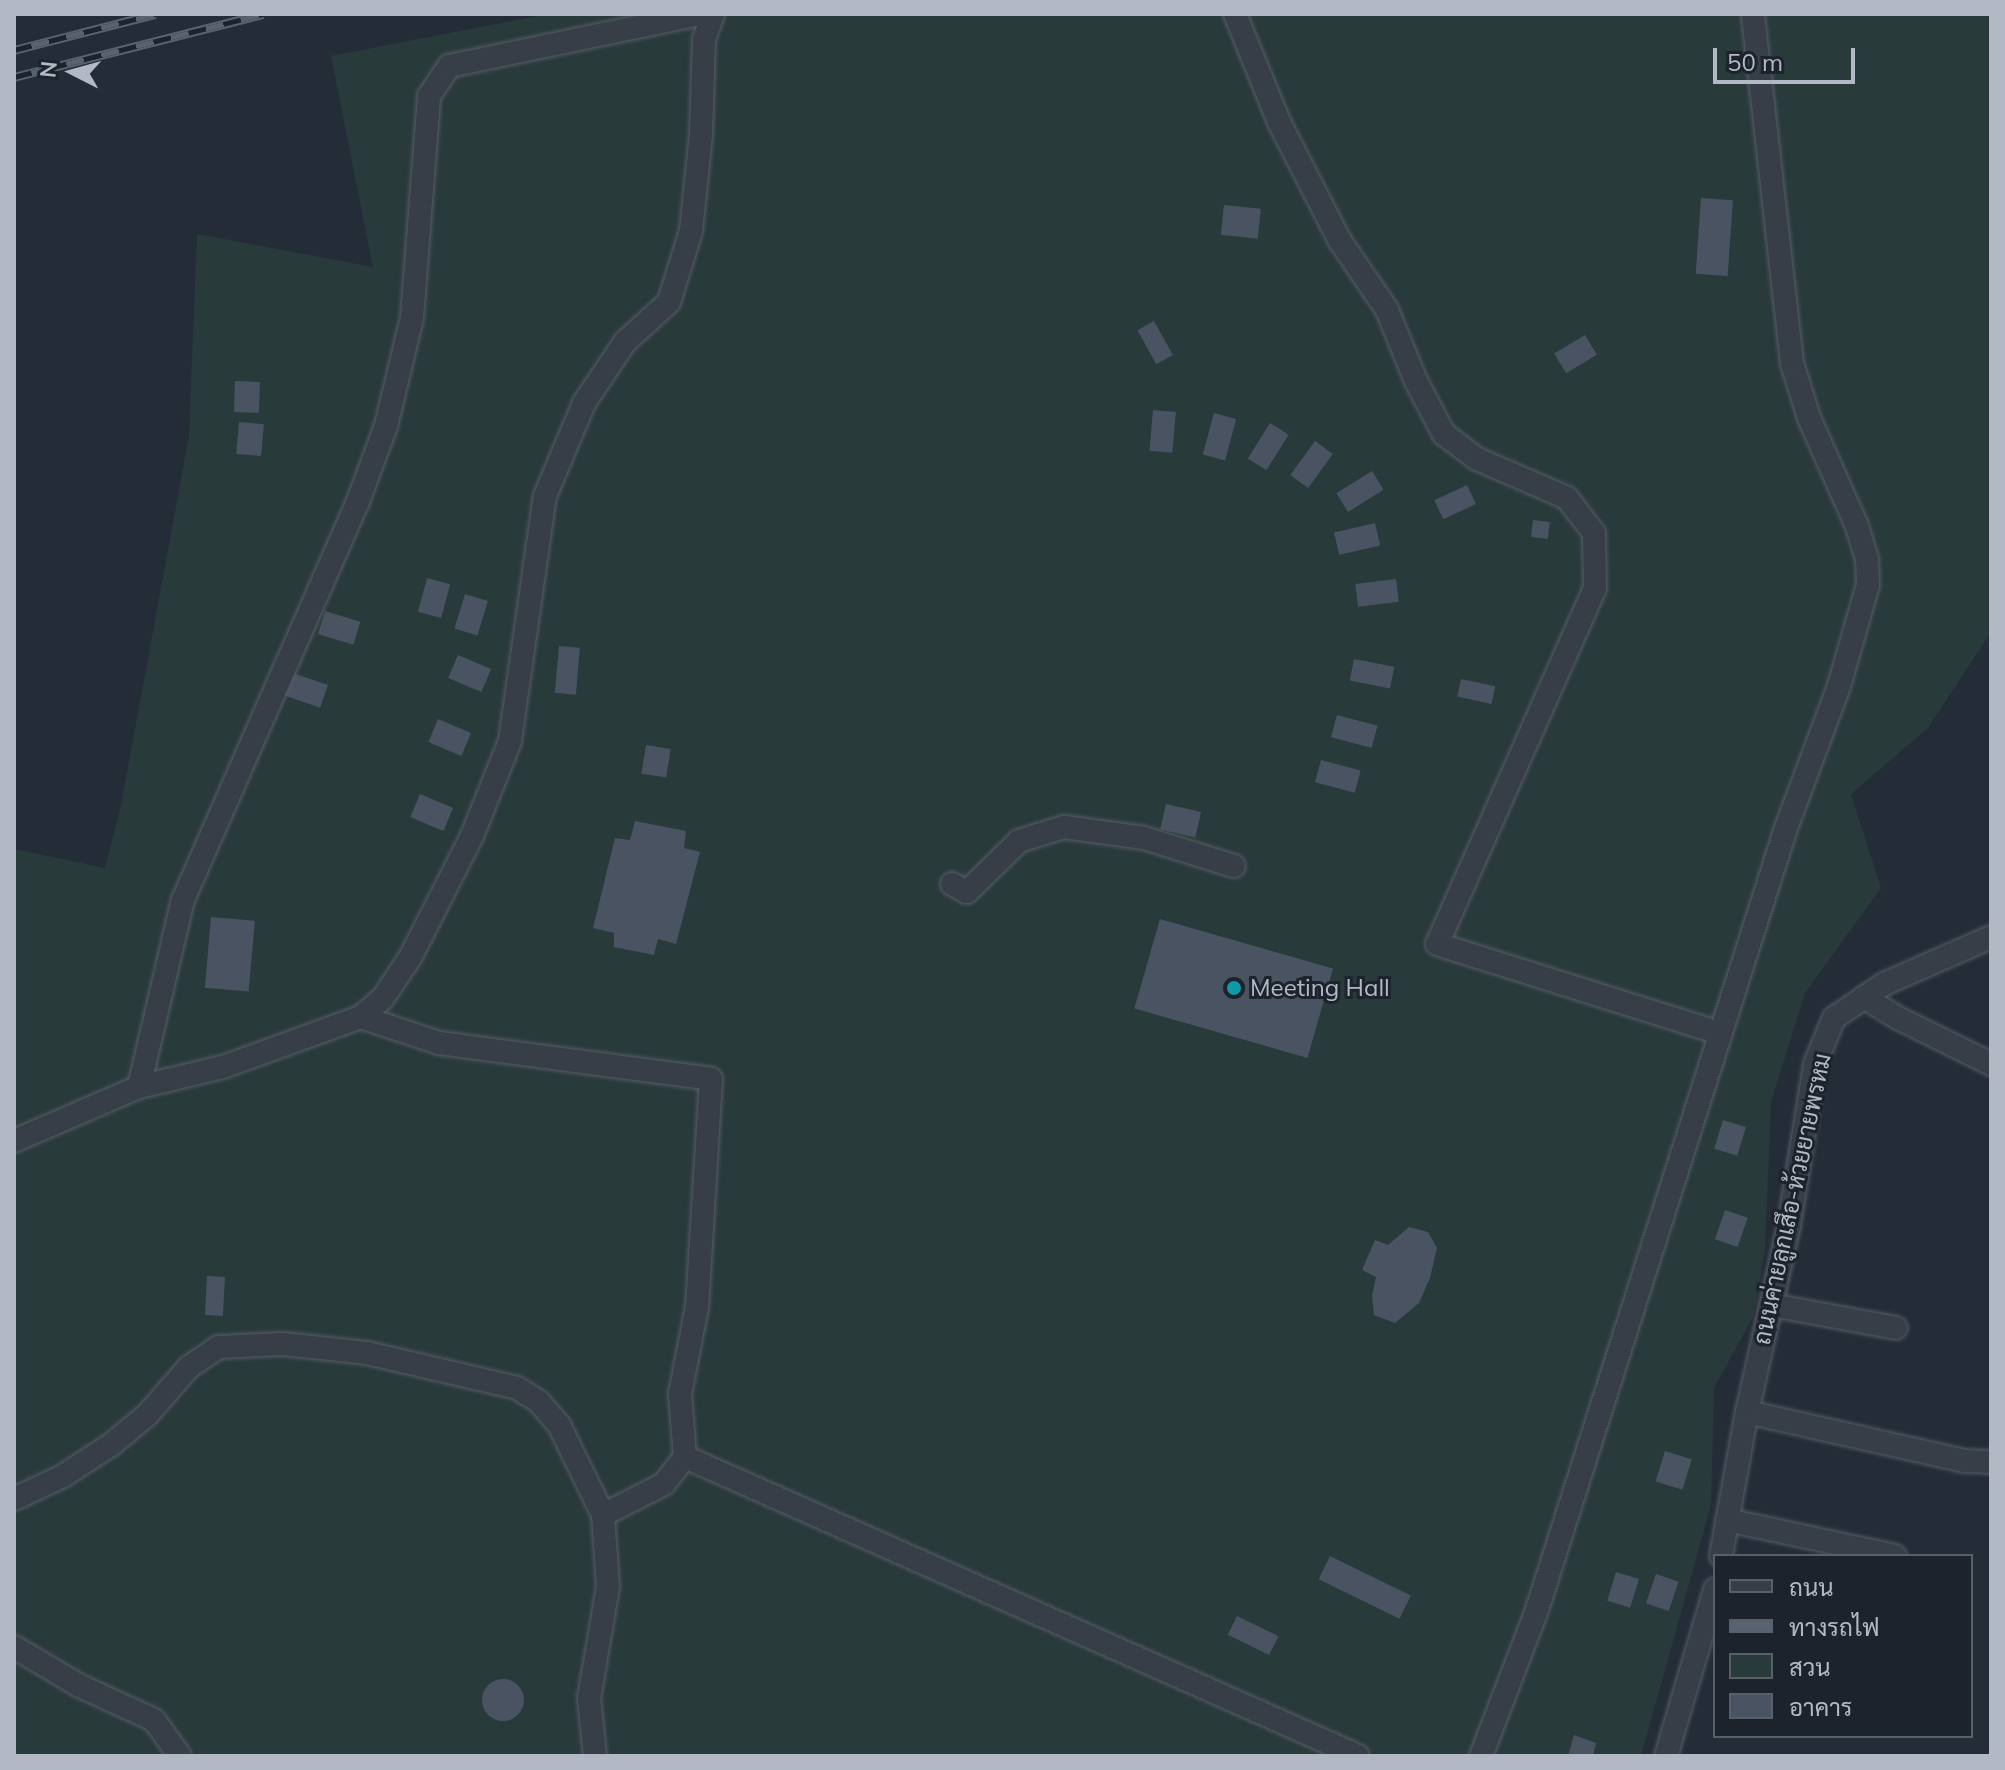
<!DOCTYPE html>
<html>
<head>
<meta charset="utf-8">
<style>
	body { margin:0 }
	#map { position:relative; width:2005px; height:1770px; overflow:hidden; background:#242c38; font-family:Mulish,Sarabun,sans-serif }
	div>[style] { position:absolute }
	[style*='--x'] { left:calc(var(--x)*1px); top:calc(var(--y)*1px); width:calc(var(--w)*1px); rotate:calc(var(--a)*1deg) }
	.green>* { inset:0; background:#293a3b }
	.building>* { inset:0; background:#4a5361; transform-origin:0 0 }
	.round { border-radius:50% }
	.roads { filter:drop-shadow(0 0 2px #555c66) drop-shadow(0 0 2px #555c66) }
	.street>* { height:22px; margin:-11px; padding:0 11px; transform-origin:11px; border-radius:11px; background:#373e48 }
	.rail>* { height:9px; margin-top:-4.5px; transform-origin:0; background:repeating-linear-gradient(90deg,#1c232d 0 18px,#59626f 0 36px); box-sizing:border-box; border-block:2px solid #59626f }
	.dots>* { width:22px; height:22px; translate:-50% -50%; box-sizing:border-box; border:4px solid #1c232d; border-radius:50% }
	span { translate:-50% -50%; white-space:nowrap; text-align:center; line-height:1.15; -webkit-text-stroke:6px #1c232d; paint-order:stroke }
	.poi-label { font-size:24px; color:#b2b9c4 }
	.left { translate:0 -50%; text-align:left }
	.street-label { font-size:24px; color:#b2b9c4 }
	.frame { position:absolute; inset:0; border:16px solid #b2b9c4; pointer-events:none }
	.legend { position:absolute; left:1713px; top:1554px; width:260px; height:184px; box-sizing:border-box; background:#1c232d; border:2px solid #585f69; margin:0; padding:10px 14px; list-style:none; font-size:24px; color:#b2b9c4 }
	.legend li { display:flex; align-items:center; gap:16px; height:40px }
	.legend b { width:40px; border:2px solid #585f69 }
	.north { position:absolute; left:32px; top:32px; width:80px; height:80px; -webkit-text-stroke:6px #1c232d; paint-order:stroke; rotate:276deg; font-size:22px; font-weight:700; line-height:32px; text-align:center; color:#b2b9c4 }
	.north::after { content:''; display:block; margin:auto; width:28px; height:36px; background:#b2b9c4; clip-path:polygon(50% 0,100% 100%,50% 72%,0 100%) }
	.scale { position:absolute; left:1713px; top:48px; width:142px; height:36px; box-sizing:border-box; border:4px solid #b2b9c4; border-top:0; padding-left:10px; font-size:24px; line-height:28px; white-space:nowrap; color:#b2b9c4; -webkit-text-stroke:6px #1c232d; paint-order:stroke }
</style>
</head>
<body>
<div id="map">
	<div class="green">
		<div style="clip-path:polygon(548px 14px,1991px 14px,1991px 632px,1928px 728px,1851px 794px,1881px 888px,1805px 993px,1771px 1102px,1765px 1250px,1753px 1317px,1714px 1388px,1711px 1505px,1641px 1756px,14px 1756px,14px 849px,105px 868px,121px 805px,189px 436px,197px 234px,373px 267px,331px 56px)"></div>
	</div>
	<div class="building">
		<div style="left:1701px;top:198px;width:32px;height:76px;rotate:4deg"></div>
		<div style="left:1224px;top:205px;width:37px;height:30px;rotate:6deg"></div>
		<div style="left:1154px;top:321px;width:39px;height:19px;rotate:61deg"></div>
		<div style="left:1585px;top:335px;width:23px;height:36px;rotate:59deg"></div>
		<div style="left:235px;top:381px;width:25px;height:31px;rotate:2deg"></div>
		<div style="left:1153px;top:410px;width:23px;height:41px;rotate:5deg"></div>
		<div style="left:1214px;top:413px;width:23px;height:43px;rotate:15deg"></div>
		<div style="left:239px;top:422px;width:25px;height:32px;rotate:5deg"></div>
		<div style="left:1270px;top:423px;width:22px;height:42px;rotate:32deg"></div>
		<div style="left:1315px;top:441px;width:22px;height:42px;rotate:36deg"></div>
		<div style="left:1372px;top:471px;width:22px;height:42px;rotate:58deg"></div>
		<div style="left:1467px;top:485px;width:21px;height:36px;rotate:65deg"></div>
		<div style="left:1533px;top:520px;width:17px;height:17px;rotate:7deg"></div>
		<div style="left:1375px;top:523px;width:23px;height:42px;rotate:77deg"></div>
		<div style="left:427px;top:578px;width:24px;height:35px;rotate:15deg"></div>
		<div style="left:1396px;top:579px;width:23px;height:41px;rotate:83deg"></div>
		<div style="left:465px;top:594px;width:24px;height:36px;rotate:17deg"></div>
		<div style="left:325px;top:611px;width:37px;height:24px;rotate:17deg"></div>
		<div style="left:559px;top:646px;width:21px;height:47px;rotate:5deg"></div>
		<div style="left:458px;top:655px;width:36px;height:25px;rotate:23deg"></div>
		<div style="left:1354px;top:659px;width:41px;height:22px;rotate:11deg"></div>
		<div style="left:293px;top:673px;width:37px;height:24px;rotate:19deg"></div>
		<div style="left:1461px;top:679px;width:35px;height:18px;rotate:12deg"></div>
		<div style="left:1337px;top:715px;width:42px;height:23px;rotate:15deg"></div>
		<div style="left:438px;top:719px;width:36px;height:25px;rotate:23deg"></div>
		<div style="left:646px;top:745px;width:25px;height:29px;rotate:9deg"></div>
		<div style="left:1321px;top:760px;width:41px;height:23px;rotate:15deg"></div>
		<div style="left:420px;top:794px;width:36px;height:25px;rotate:23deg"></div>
		<div style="left:1166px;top:804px;width:36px;height:26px;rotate:13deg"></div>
		<div style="clip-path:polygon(635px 821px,686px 831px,684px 848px,700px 852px,676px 944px,658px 939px,654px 955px,614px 947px,614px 933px,593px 928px,615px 838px,630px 840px)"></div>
		<div style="left:211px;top:917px;width:44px;height:71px;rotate:5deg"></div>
		<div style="left:1160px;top:919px;width:180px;height:93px;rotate:16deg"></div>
		<div style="left:1723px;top:1120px;width:24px;height:30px;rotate:17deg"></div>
		<div style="left:1725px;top:1210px;width:24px;height:31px;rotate:19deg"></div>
		<div style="clip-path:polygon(1409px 1227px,1428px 1232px,1437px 1248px,1430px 1278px,1419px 1303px,1395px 1323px,1374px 1315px,1372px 1296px,1376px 1277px,1362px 1270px,1375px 1240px,1388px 1245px)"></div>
		<div style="left:207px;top:1276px;width:18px;height:39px;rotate:3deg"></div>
		<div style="left:1665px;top:1451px;width:28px;height:32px;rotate:17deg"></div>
		<div style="left:1330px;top:1556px;width:90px;height:26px;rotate:26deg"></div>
		<div style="left:1616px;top:1572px;width:24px;height:30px;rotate:17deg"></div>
		<div style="left:1656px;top:1574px;width:24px;height:31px;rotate:19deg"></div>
		<div style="left:1237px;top:1616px;width:46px;height:21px;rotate:26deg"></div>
		<div class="round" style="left:482px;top:1679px;width:42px;height:42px"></div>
		<div style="clip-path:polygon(1574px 1735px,1596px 1743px,1593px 1756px,1568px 1756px)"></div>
	</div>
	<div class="roads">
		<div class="street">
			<div style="--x:1235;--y:14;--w:117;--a:67.8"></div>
			<div style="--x:1279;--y:122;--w:134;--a:62.9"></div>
			<div style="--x:1340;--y:241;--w:83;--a:55.7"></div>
			<div style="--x:1387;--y:310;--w:77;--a:67.8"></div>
			<div style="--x:1416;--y:381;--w:60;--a:62.2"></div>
			<div style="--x:1444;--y:434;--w:41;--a:37.1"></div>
			<div style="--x:1477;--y:459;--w:98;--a:23.4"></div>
			<div style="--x:1567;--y:498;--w:44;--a:52.4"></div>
			<div style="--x:1594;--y:533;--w:55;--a:89"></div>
			<div style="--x:1595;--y:588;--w:389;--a:113.9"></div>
			<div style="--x:1437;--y:944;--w:296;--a:17.5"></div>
			<div style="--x:952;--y:884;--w:17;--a:28"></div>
			<div style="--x:967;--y:892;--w:73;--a:-44.4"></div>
			<div style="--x:1019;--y:841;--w:47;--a:-17.3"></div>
			<div style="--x:1064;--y:827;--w:81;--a:7.8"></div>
			<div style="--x:1144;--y:838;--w:94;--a:17.3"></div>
			<div style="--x:1864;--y:997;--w:40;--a:32"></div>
			<div style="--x:1898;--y:1018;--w:104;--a:26.3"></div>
			<div style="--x:361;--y:1017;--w:82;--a:18.4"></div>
			<div style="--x:439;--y:1043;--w:274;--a:7.5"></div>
			<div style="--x:711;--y:1079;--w:228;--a:93.5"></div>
			<div style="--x:697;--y:1307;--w:89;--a:101.1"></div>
			<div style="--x:680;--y:1394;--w:63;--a:85.5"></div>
			<div style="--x:685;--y:1457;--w:34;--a:128"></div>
			<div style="--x:664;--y:1484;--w:68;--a:153.1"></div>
			<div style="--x:139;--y:1087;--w:192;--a:-76.8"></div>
			<div style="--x:183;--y:900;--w:433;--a:-66.3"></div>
			<div style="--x:357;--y:504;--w:83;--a:-69.6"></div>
			<div style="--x:386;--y:426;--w:111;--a:-76.5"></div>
			<div style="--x:412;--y:318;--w:223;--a:-85.6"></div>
			<div style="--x:429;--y:96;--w:36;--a:-56"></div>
			<div style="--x:449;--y:66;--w:255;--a:-11.7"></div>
			<div style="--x:14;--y:1141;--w:136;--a:-23.4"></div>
			<div style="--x:139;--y:1087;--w:86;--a:-13.4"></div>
			<div style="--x:223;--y:1067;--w:147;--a:-19.9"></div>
			<div style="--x:361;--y:1017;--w:29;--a:-41"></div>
			<div style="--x:383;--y:998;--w:50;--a:-56.3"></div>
			<div style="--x:411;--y:956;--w:135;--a:-63.1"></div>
			<div style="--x:472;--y:836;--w:102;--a:-68.2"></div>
			<div style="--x:510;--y:741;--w:247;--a:-81.9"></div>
			<div style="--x:545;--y:496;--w:101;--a:-67.2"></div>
			<div style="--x:584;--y:403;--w:73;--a:-56.1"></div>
			<div style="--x:625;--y:342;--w:59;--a:-42.3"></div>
			<div style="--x:669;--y:302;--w:74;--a:-72.8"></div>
			<div style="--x:691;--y:231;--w:97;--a:-84.1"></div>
			<div style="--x:701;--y:135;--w:96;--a:-88.2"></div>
			<div style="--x:704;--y:39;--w:27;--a:-70"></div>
			<div style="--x:1771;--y:1305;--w:127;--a:10.4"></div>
			<div style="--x:1747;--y:1412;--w:222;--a:12.7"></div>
			<div style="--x:1964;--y:1461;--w:27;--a:2"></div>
			<div style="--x:685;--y:1457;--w:736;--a:23.95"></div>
			<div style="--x:14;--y:1499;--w:54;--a:-25.1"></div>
			<div style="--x:63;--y:1476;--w:59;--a:-33.1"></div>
			<div style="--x:112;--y:1444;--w:45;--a:-39.6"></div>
			<div style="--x:147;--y:1415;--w:64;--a:-48.8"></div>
			<div style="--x:189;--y:1367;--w:36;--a:-34"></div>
			<div style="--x:219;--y:1347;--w:64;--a:-2.7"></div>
			<div style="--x:283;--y:1344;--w:84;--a:6.1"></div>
			<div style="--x:367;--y:1353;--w:154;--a:13.1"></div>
			<div style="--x:517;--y:1388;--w:26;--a:32"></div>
			<div style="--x:539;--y:1402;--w:30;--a:49"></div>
			<div style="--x:559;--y:1425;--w:100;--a:63.9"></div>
			<div style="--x:603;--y:1515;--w:72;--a:86"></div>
			<div style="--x:608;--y:1587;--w:113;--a:99.7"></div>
			<div style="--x:589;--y:1698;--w:58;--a:84.1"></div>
			<div style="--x:1727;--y:1520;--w:172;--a:12.1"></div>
			<div style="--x:1721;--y:1556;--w:146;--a:-79.8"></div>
			<div style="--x:1747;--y:1412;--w:192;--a:-77.3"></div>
			<div style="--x:1789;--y:1225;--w:163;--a:-80.8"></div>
			<div style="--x:1815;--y:1064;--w:50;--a:-67.6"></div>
			<div style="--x:1834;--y:1018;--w:60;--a:-34.2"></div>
			<div style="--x:1884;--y:984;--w:117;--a:-23.7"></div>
			<div style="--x:14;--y:1647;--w:77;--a:30.6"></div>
			<div style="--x:80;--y:1686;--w:81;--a:24.7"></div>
			<div style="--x:154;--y:1720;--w:44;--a:54.2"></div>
			<div style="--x:1481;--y:1756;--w:153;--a:-69"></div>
			<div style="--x:1536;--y:1613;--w:824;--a:-72.33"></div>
			<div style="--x:1786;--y:828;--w:152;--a:-69.5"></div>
			<div style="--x:1839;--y:686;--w:105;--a:-74"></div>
			<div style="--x:1868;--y:585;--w:26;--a:-92"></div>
			<div style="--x:1867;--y:559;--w:37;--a:-107"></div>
			<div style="--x:1856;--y:524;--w:116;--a:-113.9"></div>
			<div style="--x:1809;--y:418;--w:58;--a:-107.2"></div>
			<div style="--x:1792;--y:363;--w:351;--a:-96.4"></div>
			<div style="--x:1666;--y:1756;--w:174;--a:-73.6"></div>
		</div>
	</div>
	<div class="rail">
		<div style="--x:14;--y:50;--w:146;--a:-14.3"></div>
		<div style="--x:14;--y:77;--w:257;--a:-14.2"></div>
	</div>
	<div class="dots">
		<div style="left:1234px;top:988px;background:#0f9aa8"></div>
	</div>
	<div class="poi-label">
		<span class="left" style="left:1250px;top:988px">Meeting Hall</span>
	</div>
	<div class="street-label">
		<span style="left:1792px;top:1199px;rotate:-78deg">ถนนค่ายลูกเสึอ-ห้วยยายพรหม</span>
	</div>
	<div class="frame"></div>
	<ul class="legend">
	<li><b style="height:10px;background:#373e48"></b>ถนน</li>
	<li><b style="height:10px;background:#59626f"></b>ทางรถไฟ</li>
	<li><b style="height:22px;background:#293a3b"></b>สวน</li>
	<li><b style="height:22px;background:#4a5361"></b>อาคาร</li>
	</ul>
	<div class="north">N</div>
	<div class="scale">50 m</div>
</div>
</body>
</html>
